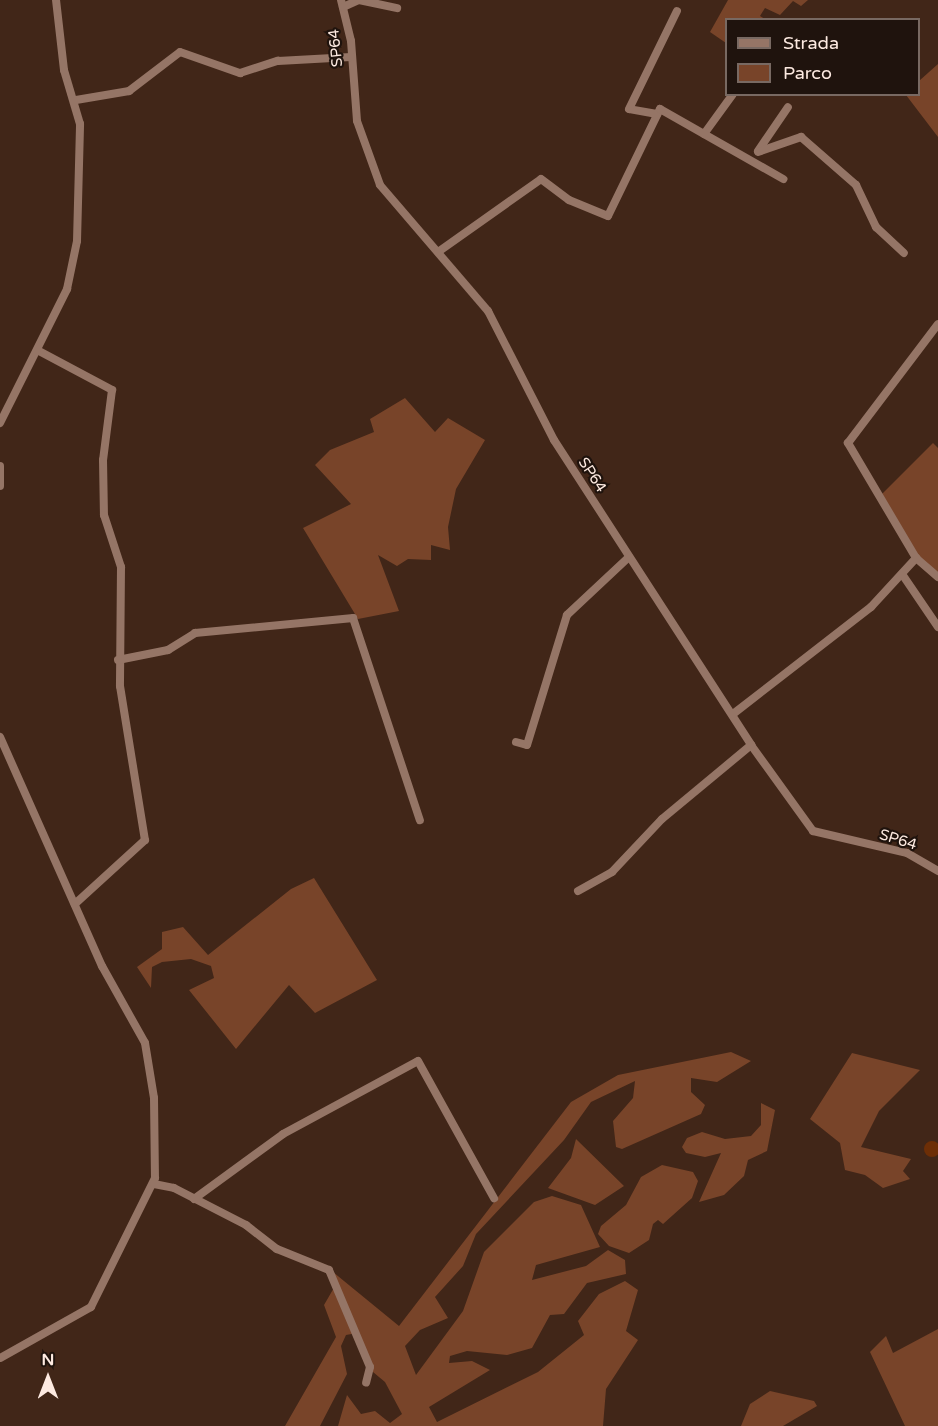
<!DOCTYPE html>
<html>
<head>
<meta charset="utf-8">
<style>
	body { margin:0 }
	#map { position:relative; width:938px; height:1426px; overflow:hidden; background:#412618; font-family:"Varela Round",sans-serif }
	div>[style] { position:absolute }
	[style*='--x'] { left:calc(var(--x)*1px); top:calc(var(--y)*1px); width:calc(var(--w)*1px); rotate:calc(var(--a)*1deg) }
	.green>* { inset:0; background:#784429 }
	.water>* { inset:0; background:#6d2e06 }
	.round { border-radius:50% }
	.minor>* { height:8px; margin:-4px; padding:0 4px; transform-origin:4px; border-radius:4px; background:#957566 }
	span { translate:-50% -50%; white-space:nowrap; text-align:center; line-height:1.15; -webkit-text-stroke:4.5px #1f130d; paint-order:stroke }
	.street-label { font-size:15px; color:#fdeae1 }
	.legend { position:absolute; left:725px; top:18px; width:195px; height:78px; box-sizing:border-box; background:#1f130d; border:2px solid #786962; margin:0; padding:8px 10px; list-style:none; font-size:18px; color:#fdeae1 }
	.legend li { display:flex; align-items:center; gap:12px; height:30px }
	.legend b { width:30px; border:2px solid #786962 }
	.north { position:absolute; left:18px; top:1348px; width:60px; height:60px; -webkit-text-stroke:4px #1f130d; paint-order:stroke; rotate:0deg; font-size:16px; font-weight:700; line-height:24px; text-align:center; color:#fdeae1 }
	.north::after { content:''; display:block; margin:auto; width:21px; height:27px; background:#fdeae1; clip-path:polygon(50% 0,100% 100%,50% 72%,0 100%) }
</style>
</head>
<body>
<div id="map">
	<div class="green">
		<div style="clip-path:polygon(728px 0,808px 0,801px 6px,793px 1px,780px 15px,765px 8px,760px 16px,765px 19px,726px 20px,726px 43px,710px 32px)"></div>
		<div style="clip-path:polygon(938px 64px,938px 137px,906px 95px,918px 94px,919px 81px)"></div>
		<div style="clip-path:polygon(405px 398px,435px 432px,448px 418px,485px 440px,456px 489px,448px 527px,450px 550px,431px 545px,431px 560px,408px 559px,397px 566px,378px 555px,399px 611px,358px 619px,303px 528px,351px 504px,315px 465px,330px 450px,374px 432px,370px 419px)"></div>
		<div style="clip-path:polygon(933px 443px,938px 448px,938px 574px,917px 556px,882px 494px)"></div>
		<div style="clip-path:polygon(314px 878px,377px 980px,315px 1013px,289px 985px,236px 1049px,189px 990px,214px 978px,211px 966px,191px 959px,162px 962px,152px 967px,151px 988px,137px 967px,162px 949px,162px 932px,183px 927px,208px 955px,291px 889px)"></div>
		<div style="clip-path:polygon(731px 1052px,751px 1061px,717px 1082px,691px 1078px,691px 1092px,705px 1105px,701px 1114px,622px 1149px,616px 1147px,613px 1121px,633px 1098px,635px 1081px,591px 1102px,564px 1140px,476px 1234px,463px 1266px,435px 1297px,448px 1318px,420px 1330px,405px 1346px,416px 1375px,463px 1311px,484px 1252px,534px 1202px,552px 1196px,581px 1205px,600px 1247px,536px 1265px,532px 1280px,586px 1266px,608px 1250px,625px 1260px,626px 1274px,587px 1283px,564px 1314px,550px 1315px,532px 1348px,507px 1355px,467px 1351px,450px 1356px,449px 1363px,472px 1361px,490px 1370px,429px 1407px,437px 1422px,538px 1372px,584px 1335px,578px 1321px,599px 1294px,625px 1281px,638px 1290px,626px 1331px,638px 1340px,606px 1389px,603px 1426px,338px 1426px,347px 1395px,361px 1414px,375px 1411px,390px 1423px,402px 1414px,385px 1382px,373px 1372px,357px 1333px,346px 1335px,341px 1346px,347px 1374px,320px 1426px,285px 1426px,336px 1337px,324px 1305px,335px 1286px,333px 1272px,399px 1326px,571px 1102px,618px 1075px)"></div>
		<div style="clip-path:polygon(852px 1053px,920px 1070px,879px 1111px,861px 1147px,911px 1159px,903px 1171px,910px 1179px,883px 1188px,865px 1175px,845px 1170px,840px 1143px,810px 1119px)"></div>
		<div style="clip-path:polygon(761px 1103px,775px 1110px,767px 1151px,748px 1160px,744px 1176px,724px 1195px,699px 1202px,721px 1153px,705px 1157px,686px 1153px,682px 1147px,687px 1138px,702px 1132px,725px 1139px,751px 1136px,761px 1125px)"></div>
		<div style="clip-path:polygon(576px 1139px,624px 1186px,595px 1205px,548px 1188px,571px 1158px)"></div>
		<div style="clip-path:polygon(662px 1165px,693px 1172px,698px 1181px,692px 1198px,663px 1224px,658px 1220px,653px 1224px,649px 1240px,629px 1253px,609px 1246px,598px 1234px,601px 1226px,626px 1205px,641px 1177px)"></div>
		<div style="clip-path:polygon(938px 1329px,938px 1426px,905px 1426px,870px 1352px,886px 1336px,893px 1353px)"></div>
		<div style="clip-path:polygon(770px 1391px,814px 1401px,817px 1406px,783px 1426px,741px 1426px,750px 1404px)"></div>
	</div>
	<div class="water">
		<div class="round" style="left:924px;top:1141px;width:16px;height:16px"></div>
	</div>
	<div class="minor">
		<div style="--x:341;--y:0;--w:42;--a:76.3"></div>
		<div style="--x:351;--y:41;--w:80;--a:85.7"></div>
		<div style="--x:357;--y:121;--w:68;--a:70.2"></div>
		<div style="--x:380;--y:185;--w:166;--a:49.4"></div>
		<div style="--x:488;--y:311;--w:145;--a:62.9"></div>
		<div style="--x:554;--y:440;--w:363;--a:57.1"></div>
		<div style="--x:751;--y:745;--w:106;--a:54.2"></div>
		<div style="--x:813;--y:831;--w:97;--a:13.2"></div>
		<div style="--x:907;--y:853;--w:36;--a:30"></div>
		<div style="--x:343;--y:7;--w:17;--a:-24"></div>
		<div style="--x:359;--y:0;--w:39;--a:12"></div>
		<div style="--x:76;--y:100;--w:54;--a:-9.6"></div>
		<div style="--x:129;--y:91;--w:64;--a:-37.4"></div>
		<div style="--x:180;--y:52;--w:64;--a:19.3"></div>
		<div style="--x:240;--y:73;--w:40;--a:-18"></div>
		<div style="--x:278;--y:61;--w:73;--a:-3.1"></div>
		<div style="--x:657;--y:114;--w:28;--a:-170"></div>
		<div style="--x:629;--y:109;--w:109;--a:-63.9"></div>
		<div style="--x:704;--y:134;--w:49;--a:-54.1"></div>
		<div style="--x:758;--y:151;--w:53;--a:-55.7"></div>
		<div style="--x:758;--y:152;--w:46;--a:-19.2"></div>
		<div style="--x:801;--y:137;--w:73;--a:41.1"></div>
		<div style="--x:856;--y:185;--w:47;--a:64.5"></div>
		<div style="--x:876;--y:227;--w:38;--a:43"></div>
		<div style="--x:438;--y:252;--w:126;--a:-35.3"></div>
		<div style="--x:541;--y:179;--w:35;--a:37"></div>
		<div style="--x:569;--y:200;--w:42;--a:22.3"></div>
		<div style="--x:608;--y:216;--w:119;--a:-64.1"></div>
		<div style="--x:660;--y:109;--w:142;--a:29.6"></div>
		<div style="--x:39;--y:351;--w:83;--a:28.1"></div>
		<div style="--x:112;--y:390;--w:71;--a:97.3"></div>
		<div style="--x:103;--y:460;--w:55;--a:89"></div>
		<div style="--x:104;--y:515;--w:55;--a:71.9"></div>
		<div style="--x:121;--y:567;--w:119;--a:90.5"></div>
		<div style="--x:120;--y:686;--w:156;--a:80.8"></div>
		<div style="--x:145;--y:840;--w:95;--a:137.6"></div>
		<div style="--x:0;--y:423;--w:150;--a:-63.4"></div>
		<div style="--x:67;--y:289;--w:49;--a:-78.2"></div>
		<div style="--x:77;--y:241;--w:117;--a:-88.5"></div>
		<div style="--x:80;--y:124;--w:56;--a:-106.5"></div>
		<div style="--x:64;--y:70;--w:70;--a:-96.5"></div>
		<div style="--x:0;--y:466;--w:20;--a:90"></div>
		<div style="--x:916;--y:558;--w:29;--a:41"></div>
		<div style="--x:902;--y:574;--w:64;--a:55.8"></div>
		<div style="--x:118;--y:660;--w:51;--a:-11.3"></div>
		<div style="--x:168;--y:650;--w:32;--a:-32"></div>
		<div style="--x:195;--y:633;--w:159;--a:-5.4"></div>
		<div style="--x:353;--y:618;--w:213;--a:71.7"></div>
		<div style="--x:733;--y:714;--w:175;--a:-37.8"></div>
		<div style="--x:871;--y:607;--w:67;--a:-47.4"></div>
		<div style="--x:916;--y:558;--w:134;--a:-120.6"></div>
		<div style="--x:848;--y:443;--w:149;--a:-52.9"></div>
		<div style="--x:0;--y:737;--w:251;--a:66"></div>
		<div style="--x:102;--y:966;--w:88;--a:60.8"></div>
		<div style="--x:145;--y:1043;--w:56;--a:80.7"></div>
		<div style="--x:154;--y:1098;--w:80;--a:89.3"></div>
		<div style="--x:155;--y:1178;--w:144;--a:116.4"></div>
		<div style="--x:91;--y:1307;--w:104;--a:150.7"></div>
		<div style="--x:516;--y:742;--w:11;--a:15"></div>
		<div style="--x:527;--y:745;--w:136;--a:-72.9"></div>
		<div style="--x:567;--y:615;--w:85;--a:-43.1"></div>
		<div style="--x:578;--y:891;--w:39;--a:-29"></div>
		<div style="--x:612;--y:872;--w:73;--a:-46.7"></div>
		<div style="--x:662;--y:819;--w:116;--a:-39.7"></div>
		<div style="--x:154;--y:1184;--w:20;--a:11"></div>
		<div style="--x:174;--y:1188;--w:81;--a:27.2"></div>
		<div style="--x:246;--y:1225;--w:39;--a:38"></div>
		<div style="--x:277;--y:1249;--w:56;--a:22"></div>
		<div style="--x:329;--y:1270;--w:105;--a:67.1"></div>
		<div style="--x:370;--y:1367;--w:16;--a:104"></div>
		<div style="--x:194;--y:1199;--w:110;--a:-36.1"></div>
		<div style="--x:283;--y:1134;--w:153;--a:-28.4"></div>
		<div style="--x:418;--y:1061;--w:157;--a:61"></div>
	</div>
	<div class="street-label">
		<span style="left:336px;top:48px;rotate:-96deg">SP64</span>
		<span style="left:592px;top:475px;rotate:57deg">SP64</span>
		<span style="left:898px;top:840px;rotate:17deg">SP64</span>
	</div>
	<ul class="legend">
	<li><b style="height:8px;background:#957566"></b>Strada</li>
	<li><b style="height:16px;background:#784429"></b>Parco</li>
	</ul>
	<div class="north">N</div>
</div>
</body>
</html>
